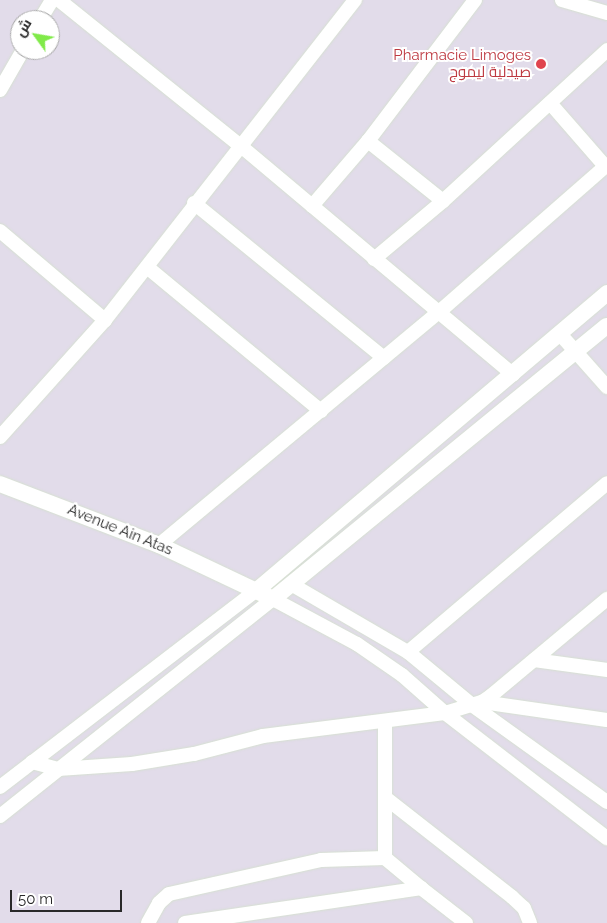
<!DOCTYPE html>
<html>
<head>
<meta charset="utf-8">
<style>
	body { margin:0 }
	#map { position:relative; width:607px; height:923px; overflow:hidden; background:#e2dcea; font-family:Raleway,Cairo,sans-serif }
	div>[style] { position:absolute }
	[style*='--x'] { left:calc(var(--x)*1px); top:calc(var(--y)*1px); width:calc(var(--w)*1px); rotate:calc(var(--a)*1deg) }
	.roads { filter:drop-shadow(0 0 1px #d6e0d1) drop-shadow(0 0 1px #d6e0d1) }
	.minor>* { height:14px; margin:-7px; padding:0 7px; transform-origin:7px; border-radius:7px; background:#fff }
	.tertiary>* { height:16px; margin:-8px; padding:0 8px; transform-origin:8px; border-radius:8px; background:#fff }
	.dots>* { width:14px; height:14px; translate:-50% -50%; box-sizing:border-box; border:2px solid #fff; border-radius:50% }
	span { translate:-50% -50%; white-space:nowrap; text-align:center; line-height:1.15; -webkit-text-stroke:4px #fff; paint-order:stroke }
	.health-label { font-size:15px; color:#be3a42 }
	.right { translate:-100% -50%; text-align:right }
	.street-label { font-size:15px; color:#292929 }
	.north { position:absolute; left:10px; top:10px; width:50px; height:50px; box-sizing:border-box; background:#fff; border:1px solid #a9a9a9; border-radius:50%; rotate:302deg; font-size:14px; font-weight:700; line-height:20px; text-align:center; color:#292929 }
	.north::after { content:''; display:block; margin:auto; width:18px; height:22px; background:#80ea49; clip-path:polygon(50% 0,100% 100%,50% 72%,0 100%) }
	.scale { position:absolute; left:10px; top:890px; width:112px; height:22px; box-sizing:border-box; border:2px solid #292929; border-top:0; padding-left:6px; font-size:15px; line-height:18px; white-space:nowrap; color:#292929; -webkit-text-stroke:4px #fff; paint-order:stroke }
</style>
</head>
<body>
<div id="map">
	<div class="roads">
		<div class="minor">
			<div style="--x:59;--y:0;--w:235;--a:38.8"></div>
			<div style="--x:242;--y:147;--w:354;--a:40"></div>
			<div style="--x:562;--y:0;--w:47;--a:16.1"></div>
			<div style="--x:40;--y:20;--w:23;--a:-59"></div>
			<div style="--x:0;--y:90;--w:46;--a:-60.1"></div>
			<div style="--x:550;--y:103;--w:84;--a:48.9"></div>
			<div style="--x:368;--y:141;--w:96;--a:38.7"></div>
			<div style="--x:194;--y:203;--w:245;--a:39.2"></div>
			<div style="--x:312;--y:206;--w:86;--a:-49.3"></div>
			<div style="--x:368;--y:141;--w:177;--a:-52.8"></div>
			<div style="--x:0;--y:231;--w:138;--a:40.3"></div>
			<div style="--x:374;--y:259;--w:90;--a:-40"></div>
			<div style="--x:443;--y:201;--w:223;--a:-42.6"></div>
			<div style="--x:147;--y:267;--w:226;--a:39.6"></div>
			<div style="--x:560;--y:334;--w:71;--a:48.4"></div>
			<div style="--x:0;--y:437;--w:157;--a:-48.1"></div>
			<div style="--x:105;--y:320;--w:406;--a:-52"></div>
			<div style="--x:159;--y:545;--w:364;--a:-39.8"></div>
			<div style="--x:439;--y:312;--w:223;--a:-41.2"></div>
			<div style="--x:291;--y:584;--w:135;--a:30.2"></div>
			<div style="--x:408;--y:652;--w:83;--a:39.6"></div>
			<div style="--x:472;--y:705;--w:166;--a:35.7"></div>
			<div style="--x:408;--y:652;--w:261;--a:-40.3"></div>
			<div style="--x:534;--y:660;--w:74;--a:7.8"></div>
			<div style="--x:482;--y:702;--w:126;--a:8.2"></div>
			<div style="--x:32;--y:762;--w:27;--a:15"></div>
			<div style="--x:58;--y:769;--w:74;--a:-3.9"></div>
			<div style="--x:132;--y:764;--w:63;--a:-9.2"></div>
			<div style="--x:194;--y:754;--w:71;--a:-14.6"></div>
			<div style="--x:263;--y:736;--w:183;--a:-7.2"></div>
			<div style="--x:445;--y:713;--w:39;--a:-17"></div>
			<div style="--x:482;--y:702;--w:12;--a:-35"></div>
			<div style="--x:492;--y:695;--w:150;--a:-39.9"></div>
			<div style="--x:0;--y:787;--w:324;--a:-37.5"></div>
			<div style="--x:387;--y:799;--w:159;--a:38.1"></div>
			<div style="--x:512;--y:897;--w:16;--a:43"></div>
			<div style="--x:524;--y:908;--w:16;--a:68"></div>
			<div style="--x:0;--y:816;--w:349;--a:-38.5"></div>
			<div style="--x:273;--y:599;--w:95;--a:28.2"></div>
			<div style="--x:357;--y:644;--w:55;--a:34.6"></div>
			<div style="--x:402;--y:675;--w:57;--a:41.5"></div>
			<div style="--x:445;--y:713;--w:205;--a:37.7"></div>
			<div style="--x:385;--y:858;--w:137;--a:-90"></div>
			<div style="--x:148;--y:923;--w:23;--a:-61"></div>
			<div style="--x:159;--y:903;--w:13;--a:-42"></div>
			<div style="--x:169;--y:894;--w:156;--a:-12.6"></div>
			<div style="--x:321;--y:860;--w:64;--a:-1.8"></div>
			<div style="--x:385;--y:858;--w:47;--a:39.8"></div>
			<div style="--x:185;--y:923;--w:239;--a:-8.4"></div>
			<div style="--x:421;--y:888;--w:57;--a:37.9"></div>
		</div>
		<div class="tertiary">
			<div style="--x:0;--y:484;--w:170;--a:21"></div>
			<div style="--x:159;--y:545;--w:126;--a:25.3"></div>
			<div style="--x:273;--y:599;--w:431;--a:-39.3"></div>
			<div style="--x:257;--y:590;--w:459;--a:-40.3"></div>
		</div>
	</div>
	<div class="dots">
		<div style="left:541px;top:64px;background:#e0444e"></div>
	</div>
	<div class="health-label">
		<span class="right" style="left:531px;top:64px">Pharmacie Limoges<br>صيدلية ليموج</span>
	</div>
	<div class="street-label">
		<span style="left:120px;top:530px;rotate:22deg">Avenue Ain Atas</span>
	</div>
	<div class="north">ش</div>
	<div class="scale">50 m</div>
</div>
</body>
</html>
